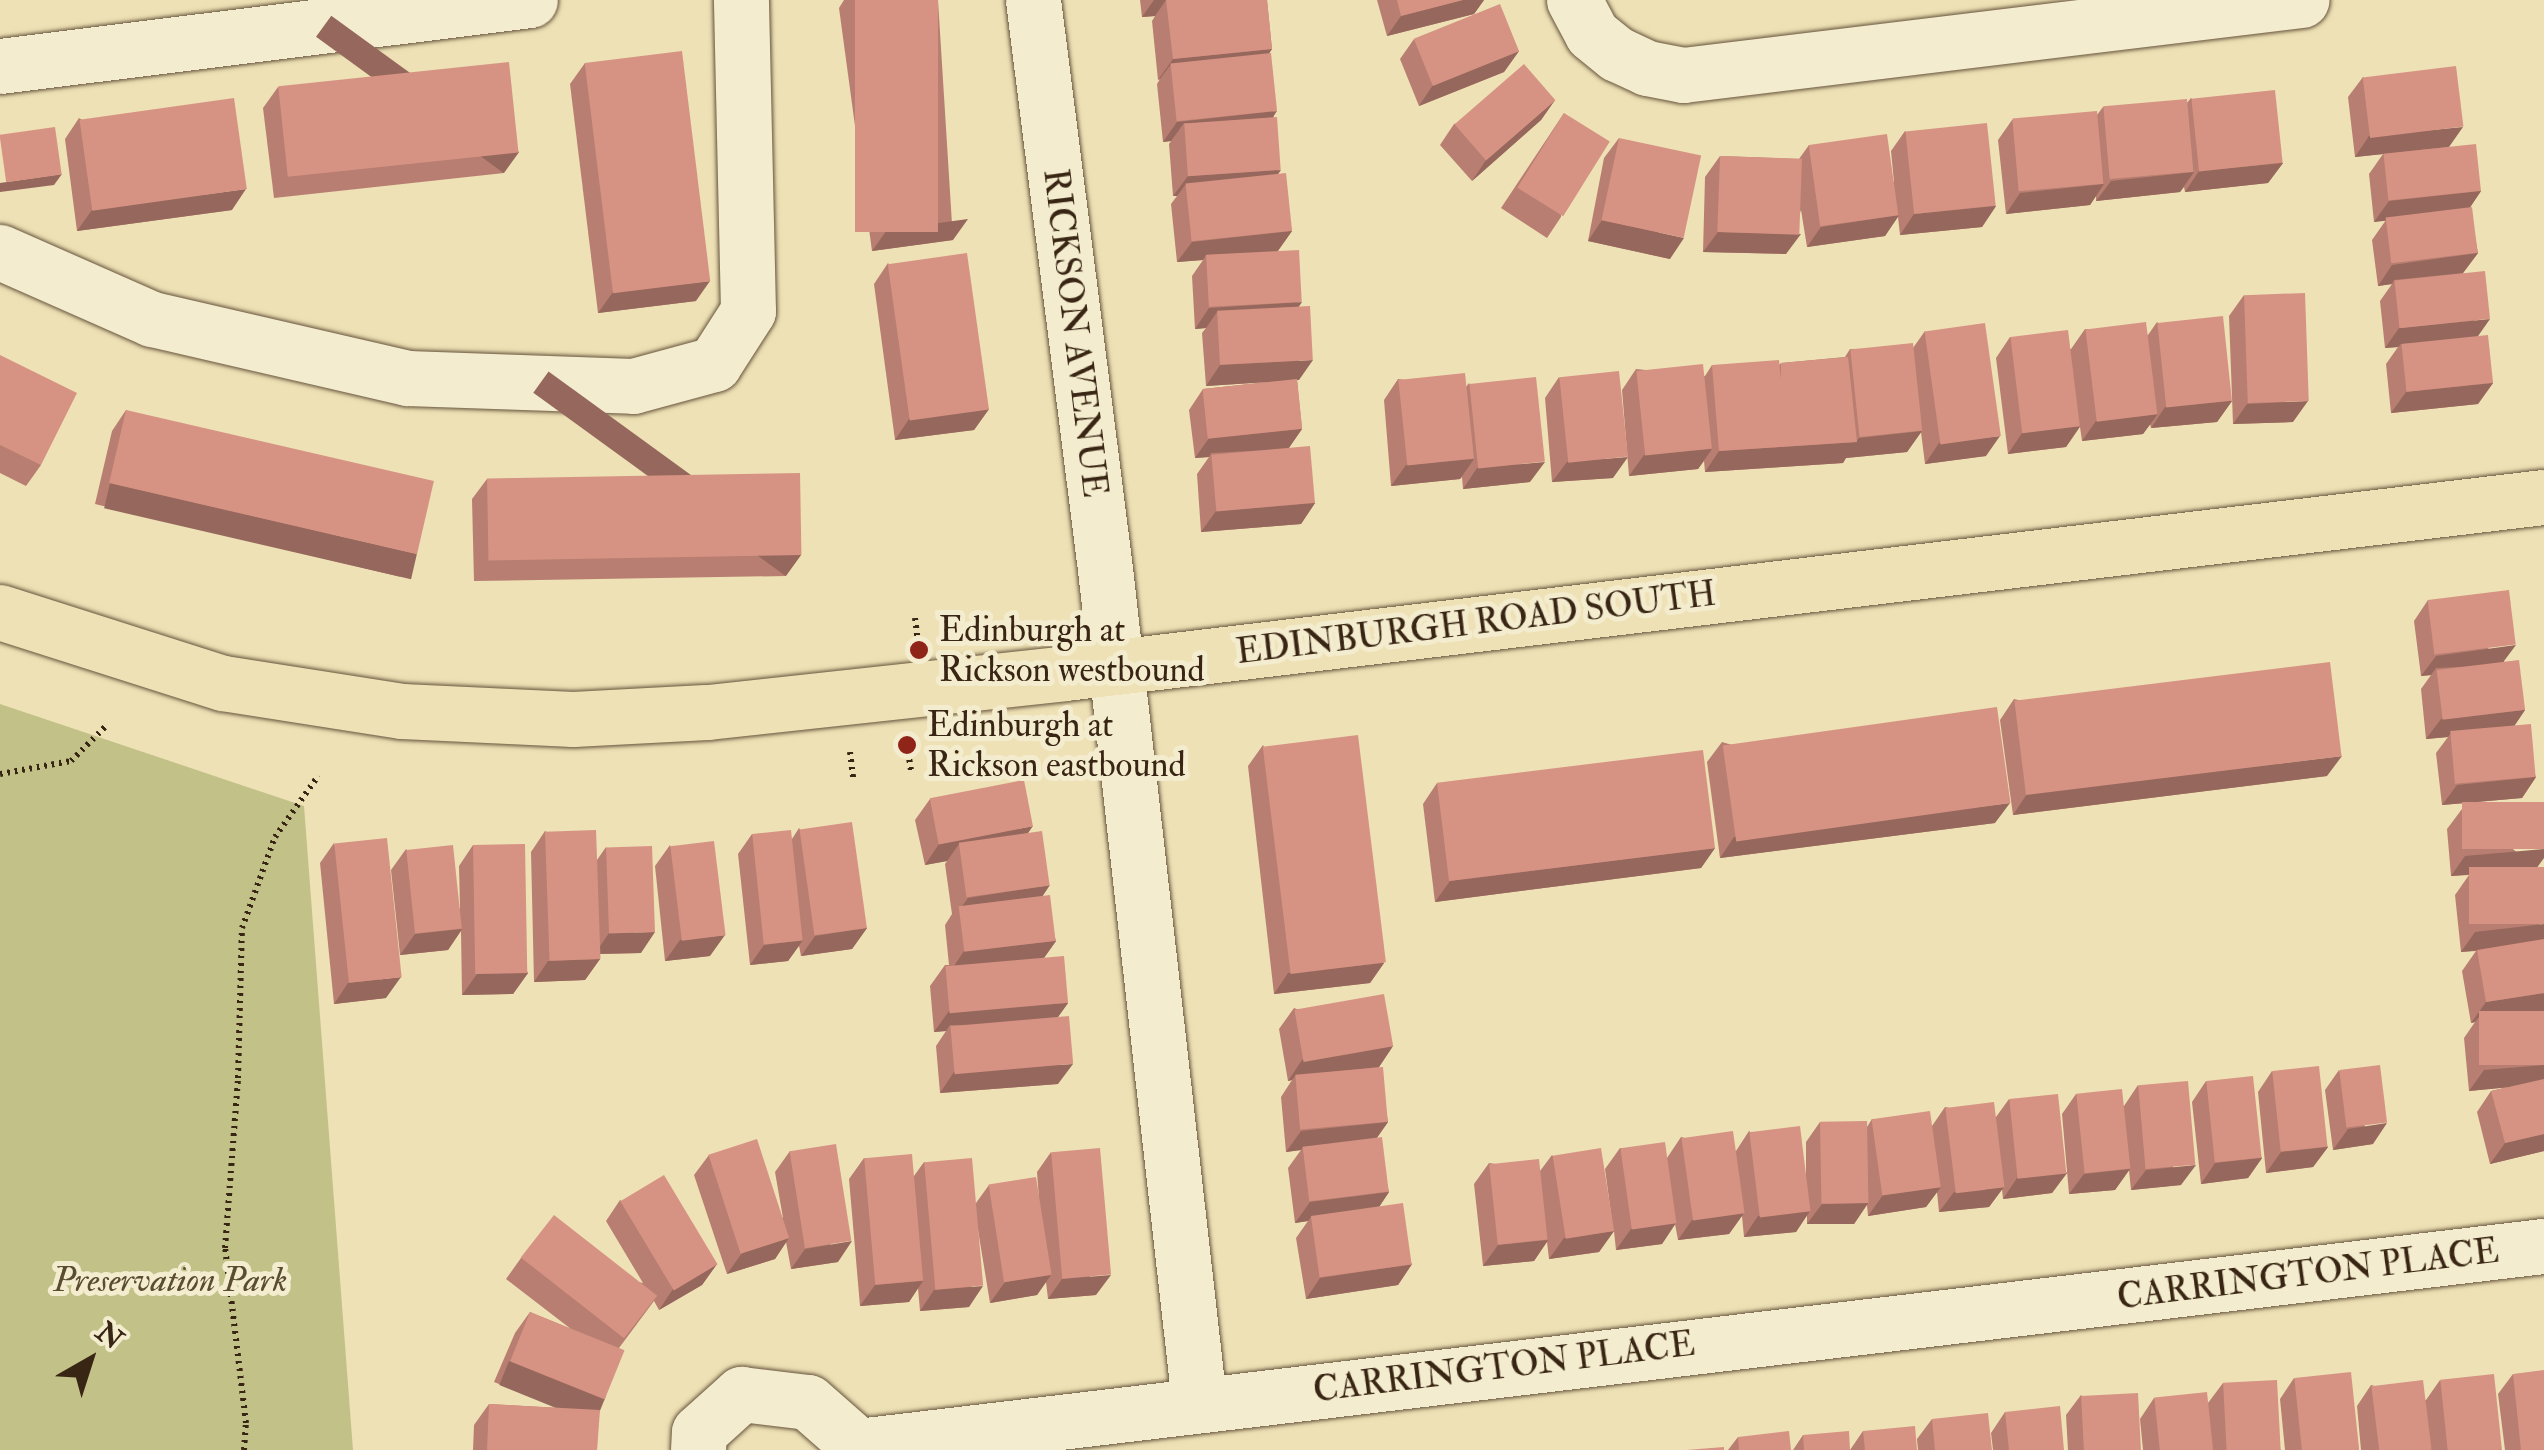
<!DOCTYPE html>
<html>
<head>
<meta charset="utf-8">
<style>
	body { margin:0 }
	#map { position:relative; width:2544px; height:1450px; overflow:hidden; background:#eee1b5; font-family:"IM FELL Double Pica",serif }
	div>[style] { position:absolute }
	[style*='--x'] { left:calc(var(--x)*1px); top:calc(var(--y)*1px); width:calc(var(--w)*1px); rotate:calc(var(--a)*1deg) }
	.green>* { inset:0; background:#c1c188 }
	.path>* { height:6px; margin-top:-3px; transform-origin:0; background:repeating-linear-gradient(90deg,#382513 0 2.5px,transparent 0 7.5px) }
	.roads { filter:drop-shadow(0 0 2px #66543c) drop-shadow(0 0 2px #66543c) }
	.minor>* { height:55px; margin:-27.5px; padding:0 27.5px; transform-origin:27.5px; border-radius:27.5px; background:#f4eccf }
	.major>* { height:55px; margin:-27.5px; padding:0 27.5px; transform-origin:27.5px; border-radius:27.5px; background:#eee1b5 }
	.wall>* { inset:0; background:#b87e71 }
	.shaded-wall>* { inset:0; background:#96675c; transform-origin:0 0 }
	.building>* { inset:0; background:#d69383; transform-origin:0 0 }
	.dots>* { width:28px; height:28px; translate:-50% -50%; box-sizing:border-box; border:5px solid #f4eccf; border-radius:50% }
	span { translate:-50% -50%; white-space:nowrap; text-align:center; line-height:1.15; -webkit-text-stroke:10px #f4eccf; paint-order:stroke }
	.street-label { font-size:35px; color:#382513 }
	.poi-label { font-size:35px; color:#382513 }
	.left { translate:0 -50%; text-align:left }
	.park-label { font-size:35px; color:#5a4c30; font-style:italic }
	.north { position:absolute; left:40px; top:1310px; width:100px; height:100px; -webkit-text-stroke:8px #f4eccf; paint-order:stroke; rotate:39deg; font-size:28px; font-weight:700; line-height:40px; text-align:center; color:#382513 }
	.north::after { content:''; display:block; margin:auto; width:35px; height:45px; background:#382513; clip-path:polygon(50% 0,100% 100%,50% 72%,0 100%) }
</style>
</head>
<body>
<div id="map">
	<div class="green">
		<div style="clip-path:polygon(0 704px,304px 806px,353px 1450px,0 1450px)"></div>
	</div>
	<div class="path">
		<div style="--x:915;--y:618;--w:24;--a:83"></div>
		<div style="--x:907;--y:745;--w:26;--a:81"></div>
		<div style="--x:850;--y:752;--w:26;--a:83"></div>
		<div style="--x:0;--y:774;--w:72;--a:-10.4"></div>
		<div style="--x:71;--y:761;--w:51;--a:-45"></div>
		<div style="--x:244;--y:1450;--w:27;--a:-86"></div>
		<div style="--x:246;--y:1423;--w:176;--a:-96.8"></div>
		<div style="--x:225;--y:1248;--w:170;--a:-85.6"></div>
		<div style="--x:238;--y:1078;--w:150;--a:-88.5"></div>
		<div style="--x:242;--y:928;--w:97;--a:-70.1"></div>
		<div style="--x:275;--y:837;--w:75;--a:-54.8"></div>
	</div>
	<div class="roads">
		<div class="minor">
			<div style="--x:1033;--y:0;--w:574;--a:82.79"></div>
			<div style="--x:1105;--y:569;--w:838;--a:83.56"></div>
			<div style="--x:1574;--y:0;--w:38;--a:62"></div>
			<div style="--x:1592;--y:34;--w:32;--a:39"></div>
			<div style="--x:1617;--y:54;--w:33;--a:25"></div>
			<div style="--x:1647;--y:68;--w:37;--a:11"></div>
			<div style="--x:1683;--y:75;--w:623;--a:-6.92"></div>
			<div style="--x:0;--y:66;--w:534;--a:-7.1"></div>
			<div style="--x:0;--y:252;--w:166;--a:23.8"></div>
			<div style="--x:152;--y:319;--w:262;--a:13"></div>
			<div style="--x:407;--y:378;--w:226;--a:2"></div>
			<div style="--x:633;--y:386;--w:84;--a:-15.2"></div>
			<div style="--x:714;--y:364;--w:63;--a:-57.3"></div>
			<div style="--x:748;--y:311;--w:311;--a:-91.3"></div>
			<div style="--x:698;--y:1450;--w:18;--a:-87"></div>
			<div style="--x:699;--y:1432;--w:57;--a:-42.1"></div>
			<div style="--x:741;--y:1394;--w:67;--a:6.8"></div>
			<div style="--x:808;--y:1402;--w:67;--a:41.3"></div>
			<div style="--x:858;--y:1446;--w:1698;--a:-6.77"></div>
		</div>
		<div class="major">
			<div style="--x:0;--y:612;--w:234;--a:17.7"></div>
			<div style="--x:223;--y:683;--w:181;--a:8.9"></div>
			<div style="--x:402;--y:711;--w:171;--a:2.7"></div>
			<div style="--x:573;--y:719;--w:135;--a:-3"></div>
			<div style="--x:708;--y:712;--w:359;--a:-6.2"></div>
			<div style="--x:1065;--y:673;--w:1489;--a:-6.79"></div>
		</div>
	</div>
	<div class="wall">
		<div style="clip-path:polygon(844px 0,938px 0,953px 240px,872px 251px,839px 8px)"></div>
		<div style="clip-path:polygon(1140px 0,1267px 0,1272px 49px,1269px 53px,1278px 174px,1292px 231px,1278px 251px,1299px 307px,1299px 380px,1297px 380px,1302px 429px,1289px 448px,1315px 503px,1301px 524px,1201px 532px,1197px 474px,1209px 457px,1195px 458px,1189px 410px,1203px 389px,1268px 382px,1206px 386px,1202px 333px,1206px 328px,1195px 329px,1192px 276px,1203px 260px,1177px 262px,1171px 204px,1177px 196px,1173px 196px,1169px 144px,1171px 141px,1163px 142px,1157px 84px,1160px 79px,1158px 80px,1152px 21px,1155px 16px,1142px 17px)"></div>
		<div style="clip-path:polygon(1377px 0,1484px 0,1474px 14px,1387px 36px)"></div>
		<div style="clip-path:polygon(1414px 39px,1519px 51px,1504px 72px,1419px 106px,1400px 59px)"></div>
		<div style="clip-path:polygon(585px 63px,696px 301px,598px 313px,570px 84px)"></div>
		<div style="clip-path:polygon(2363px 77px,2449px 147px,2481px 191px,2470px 207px,2478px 253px,2463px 273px,2478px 336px,2493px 383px,2478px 404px,2391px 413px,2386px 364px,2398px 347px,2385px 348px,2380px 301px,2392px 284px,2378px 286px,2372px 240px,2386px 220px,2374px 222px,2369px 174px,2383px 154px,2355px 157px,2348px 97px)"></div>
		<div style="clip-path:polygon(278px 87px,519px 152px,504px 173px,274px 198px,263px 108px)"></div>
		<div style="clip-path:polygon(2191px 98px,2283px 163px,2268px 183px,2185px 192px,2184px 187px,2180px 192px,2096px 201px,2096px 196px,2090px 205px,2006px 214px,1998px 140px,2012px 120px,2097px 115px,2103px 107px,2187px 103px)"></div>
		<div style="clip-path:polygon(1555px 100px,1541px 120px,1472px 181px,1440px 145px,1454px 124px)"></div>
		<div style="clip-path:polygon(1564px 113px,1561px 217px,1547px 238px,1501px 208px)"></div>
		<div style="clip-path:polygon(79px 118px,232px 210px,77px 231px,65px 139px)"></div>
		<div style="clip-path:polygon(1905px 131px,1996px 206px,1982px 227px,1900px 235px,1898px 217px,1885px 236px,1807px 247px,1801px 210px,1786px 254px,1703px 252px,1705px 177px,1720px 156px,1799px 159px,1809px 145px,1894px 182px,1891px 151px)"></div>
		<div style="clip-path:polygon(1619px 138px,1670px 259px,1588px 241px,1604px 158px)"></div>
		<div style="clip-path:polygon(888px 263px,989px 409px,974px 430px,895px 440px,874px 284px)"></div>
		<div style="clip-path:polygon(2244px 295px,2293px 422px,2233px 424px,2229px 316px)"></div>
		<div style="clip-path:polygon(2157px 322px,2232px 401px,2217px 422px,2151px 428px,2150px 424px,2143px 434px,2082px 441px,2080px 427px,2066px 447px,2008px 454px,1996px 358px,2010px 337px,2071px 349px,2085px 329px,2148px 335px)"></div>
		<div style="clip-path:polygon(1925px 331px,1986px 456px,1925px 464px,1921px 432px,1907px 452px,1846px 458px,1843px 463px,1705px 472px,1704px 461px,1698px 469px,1629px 476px,1622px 390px,1636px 369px,1705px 376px,1712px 365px,1779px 365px,1781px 363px,1845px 357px,1850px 349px,1913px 348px)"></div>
		<div style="clip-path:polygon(0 355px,41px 465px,26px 486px,0 473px)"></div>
		<div style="clip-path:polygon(1559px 377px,1613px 478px,1552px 482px,1545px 398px)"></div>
		<div style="clip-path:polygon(1398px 379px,1466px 387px,1469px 383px,1530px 482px,1463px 489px,1462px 477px,1460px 479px,1391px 486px,1384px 400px)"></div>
		<div style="clip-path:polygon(126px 410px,401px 577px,95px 504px,112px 431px)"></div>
		<div style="clip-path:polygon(487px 479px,801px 555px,786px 576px,474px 581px,472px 499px)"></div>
		<div style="clip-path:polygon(2428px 600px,2504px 661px,2525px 710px,2514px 726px,2536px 777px,2522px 798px,2442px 805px,2436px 753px,2448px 737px,2426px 739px,2421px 689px,2431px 675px,2421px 676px,2414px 621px)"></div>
		<div style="clip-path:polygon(2014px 699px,2327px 776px,2013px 815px,2000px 720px)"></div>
		<div style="clip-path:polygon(1722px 742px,1995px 823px,1720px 858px,1707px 762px)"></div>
		<div style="clip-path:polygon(1263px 745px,1384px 963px,1370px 983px,1274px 994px,1248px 766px)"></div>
		<div style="clip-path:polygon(1437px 783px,1715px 848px,1701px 868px,1435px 902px,1423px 804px)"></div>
		<div style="clip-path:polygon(930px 799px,1028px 833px,1043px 896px,1056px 941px,1044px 958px,1068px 1003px,1058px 1017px,1058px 1084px,940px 1093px,936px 1046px,946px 1031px,934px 1032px,930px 986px,945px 965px,949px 965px,945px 925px,952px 914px,945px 864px,947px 861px,925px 865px,915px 820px)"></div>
		<div style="clip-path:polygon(2462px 809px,2537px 868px,2544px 1011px,2544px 1151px,2490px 1164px,2477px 1112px,2491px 1091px,2508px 1087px,2469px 1091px,2464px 1038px,2475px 1022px,2471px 1023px,2462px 971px,2476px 951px,2461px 952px,2455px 895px,2469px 875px,2451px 876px,2447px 829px)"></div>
		<div style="clip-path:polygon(799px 828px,867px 928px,852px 949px,801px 956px,799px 946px,788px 961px,750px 965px,738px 854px,752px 834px,792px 839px)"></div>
		<div style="clip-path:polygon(545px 831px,597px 860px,606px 847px,641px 953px,600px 954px,600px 959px,585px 980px,534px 982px,531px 852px)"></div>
		<div style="clip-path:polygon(334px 843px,386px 998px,334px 1004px,320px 863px)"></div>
		<div style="clip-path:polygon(473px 845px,528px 973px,513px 994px,462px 995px,461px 931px,448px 950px,400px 955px,391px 870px,406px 849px,460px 909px,459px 866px)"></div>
		<div style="clip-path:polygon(670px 845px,710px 956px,665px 961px,655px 866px)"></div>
		<div style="clip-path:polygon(1294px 1008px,1393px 1046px,1379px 1067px,1388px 1122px,1377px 1138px,1389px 1192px,1379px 1207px,1412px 1264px,1398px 1285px,1306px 1299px,1296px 1238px,1308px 1221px,1295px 1223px,1288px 1168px,1301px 1150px,1286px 1152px,1281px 1097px,1292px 1080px,1288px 1081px,1279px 1029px)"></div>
		<div style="clip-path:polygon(2339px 1070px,2373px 1144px,2333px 1150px,2325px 1090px)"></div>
		<div style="clip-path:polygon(2272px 1071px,2328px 1147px,2313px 1167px,2266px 1173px,2258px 1092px)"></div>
		<div style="clip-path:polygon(2206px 1081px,2262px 1158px,2248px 1178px,2201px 1184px,2192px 1102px)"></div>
		<div style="clip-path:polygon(2138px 1085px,2181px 1185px,2131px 1190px,2129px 1170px,2115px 1190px,2069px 1194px,2062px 1114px,2076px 1094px,2124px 1106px)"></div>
		<div style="clip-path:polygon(2009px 1099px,2067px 1173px,2052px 1193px,2003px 1199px,2002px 1189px,1989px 1207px,1939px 1212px,1937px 1192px,1926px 1207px,1868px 1216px,1867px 1205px,1854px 1224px,1807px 1224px,1807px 1215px,1796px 1232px,1744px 1237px,1742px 1216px,1729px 1234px,1678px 1240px,1675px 1224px,1662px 1244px,1616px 1250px,1614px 1231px,1599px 1252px,1549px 1259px,1547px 1242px,1534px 1261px,1483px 1266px,1474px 1184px,1489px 1163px,1540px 1171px,1552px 1155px,1612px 1221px,1605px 1169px,1620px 1148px,1667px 1158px,1681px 1137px,1736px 1151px,1749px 1131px,1806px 1178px,1806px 1142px,1820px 1122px,1867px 1127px,1872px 1119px,1932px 1126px,1945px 1107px,1996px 1117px)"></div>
		<div style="clip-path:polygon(790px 1151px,838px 1262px,791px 1269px,786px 1242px,775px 1259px,727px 1274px,694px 1175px,709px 1155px,783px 1218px,775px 1172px)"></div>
		<div style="clip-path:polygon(1051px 1152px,1096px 1295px,1048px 1299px,1046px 1282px,1037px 1295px,990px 1303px,978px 1230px,969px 1307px,920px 1311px,918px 1288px,909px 1302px,860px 1306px,849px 1179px,864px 1158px,914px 1176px,924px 1162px,976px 1203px,989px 1185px,1039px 1199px,1037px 1172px)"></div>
		<div style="clip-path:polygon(620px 1200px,717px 1264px,702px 1285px,659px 1310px,654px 1301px,619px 1348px,605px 1399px,598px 1410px,597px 1450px,473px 1450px,474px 1425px,489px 1404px,559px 1408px,494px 1382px,515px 1333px,530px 1312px,571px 1329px,506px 1279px,521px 1258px,643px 1283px,606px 1221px)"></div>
		<div style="clip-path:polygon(2513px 1374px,2544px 1450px,2505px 1450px,2498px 1394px)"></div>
		<div style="clip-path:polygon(2294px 1378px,2359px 1450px,2285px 1450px,2280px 1399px)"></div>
		<div style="clip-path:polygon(2440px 1380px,2502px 1450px,2361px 1450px,2357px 1406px,2371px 1385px,2426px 1400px)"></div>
		<div style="clip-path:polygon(2223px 1383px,2281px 1450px,2143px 1450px,2140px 1419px,2154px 1398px,2208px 1403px)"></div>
		<div style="clip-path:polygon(2081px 1395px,2141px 1450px,2068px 1450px,2066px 1415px)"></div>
		<div style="clip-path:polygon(2005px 1412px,2064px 1450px,1993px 1450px,1991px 1433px)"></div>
		<div style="clip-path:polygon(1932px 1419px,1992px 1450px,1918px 1450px,1917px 1439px)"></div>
		<div style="clip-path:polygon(1863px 1431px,1917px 1450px,1793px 1450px,1803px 1435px,1850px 1450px)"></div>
		<div style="clip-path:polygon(1738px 1437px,1791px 1450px,1728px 1450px)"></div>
	</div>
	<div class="shaded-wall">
		<div style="clip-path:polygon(1154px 0,1247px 0,1166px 0,1155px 16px,1142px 17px)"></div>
		<div style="clip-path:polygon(1463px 0,1484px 0,1474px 14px,1387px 36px,1401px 16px)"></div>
		<div style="clip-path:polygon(1272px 49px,1258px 70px,1171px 64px,1160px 79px,1158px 80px,1173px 59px)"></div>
		<div style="clip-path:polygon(1519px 51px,1504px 72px,1419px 106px,1433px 85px)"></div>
		<div style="clip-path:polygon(1555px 100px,1541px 120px,1472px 181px,1486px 160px)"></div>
		<div style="clip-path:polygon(1277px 111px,1263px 132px,1184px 123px,1171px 141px,1163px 142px,1177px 122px)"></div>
		<div style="clip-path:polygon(2463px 127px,2449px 147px,2355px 157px,2369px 136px)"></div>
		<div style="left:519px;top:152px;width:26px;height:232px;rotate:126deg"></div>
		<div style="clip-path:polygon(2283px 163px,2268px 183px,2185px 192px,2199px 171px)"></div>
		<div style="clip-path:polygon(1281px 170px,1266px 191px,1186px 184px,1177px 196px,1173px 196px,1188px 176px)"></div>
		<div style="clip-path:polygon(2194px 172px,2180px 192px,2096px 201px,2111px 181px)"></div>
		<div style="clip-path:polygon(62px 174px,54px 185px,0 192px,0 183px)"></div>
		<div style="clip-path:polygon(2104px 184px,2090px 205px,2006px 214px,2020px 193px)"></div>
		<div style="clip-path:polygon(246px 189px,232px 210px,77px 231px,92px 210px)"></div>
		<div style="clip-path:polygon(2481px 191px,2467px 212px,2374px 222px,2389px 201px)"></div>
		<div style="clip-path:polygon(1996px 206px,1982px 227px,1900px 235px,1914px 214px)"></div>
		<div style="clip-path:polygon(1899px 215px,1885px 236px,1807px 247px,1821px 227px)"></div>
		<div style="clip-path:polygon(968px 219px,953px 240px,872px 251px,887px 230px)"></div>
		<div style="clip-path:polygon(1602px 220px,1684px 238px,1670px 259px,1588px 241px)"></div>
		<div style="clip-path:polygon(1292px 231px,1277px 252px,1206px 255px,1203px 260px,1177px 262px,1192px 242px)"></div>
		<div style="clip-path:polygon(1718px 232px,1801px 234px,1786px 254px,1703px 252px)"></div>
		<div style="clip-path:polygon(2478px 253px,2463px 273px,2394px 280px,2392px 284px,2378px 286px,2392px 265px)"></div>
		<div style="clip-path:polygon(710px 281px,696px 301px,598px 313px,613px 292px)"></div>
		<div style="clip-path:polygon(1302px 302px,1288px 323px,1217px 312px,1206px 328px,1195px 329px,1209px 308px)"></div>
		<div style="clip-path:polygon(2490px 319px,2476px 339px,2401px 344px,2398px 347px,2385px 348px,2399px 328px)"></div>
		<div style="clip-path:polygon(1313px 360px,1299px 380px,1206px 386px,1220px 365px)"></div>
		<div style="clip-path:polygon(2493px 383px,2478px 404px,2391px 413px,2406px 392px)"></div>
		<div style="clip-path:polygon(2232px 401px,2217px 422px,2151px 428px,2165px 407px)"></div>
		<div style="clip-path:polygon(2308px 401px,2293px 422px,2233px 424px,2247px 404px)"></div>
		<div style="clip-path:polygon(989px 409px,974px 430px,895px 440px,909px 419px)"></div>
		<div style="clip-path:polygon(2158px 414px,2143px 434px,2082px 441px,2096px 421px)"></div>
		<div style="clip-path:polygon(2080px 426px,2066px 447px,2008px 454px,2022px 433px)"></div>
		<div style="clip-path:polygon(1302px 429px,1288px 449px,1211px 453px,1209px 457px,1195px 458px,1209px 438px)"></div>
		<div style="clip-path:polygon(1922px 431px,1907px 452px,1846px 458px,1843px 463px,1705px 472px,1719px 451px,1856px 442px,1859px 438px)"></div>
		<div style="clip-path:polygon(2000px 436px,1986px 456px,1925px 464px,1939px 443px)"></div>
		<div style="clip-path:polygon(1712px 449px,1698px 469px,1629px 476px,1644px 455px)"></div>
		<div style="clip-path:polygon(1628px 457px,1613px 478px,1552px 482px,1567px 462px)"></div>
		<div style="clip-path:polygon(1474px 459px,1460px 479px,1391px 486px,1406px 465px)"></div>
		<div style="clip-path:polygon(1545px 462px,1530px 482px,1463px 489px,1477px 468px)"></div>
		<div style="left:110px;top:483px;width:315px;height:26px;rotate:13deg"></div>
		<div style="clip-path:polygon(1315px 503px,1301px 524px,1201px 532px,1216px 511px)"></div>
		<div style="left:801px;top:555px;width:26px;height:312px;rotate:126deg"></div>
		<div style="clip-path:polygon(2516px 645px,2501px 665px,2436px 668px,2431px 675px,2421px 676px,2436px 656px)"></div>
		<div style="clip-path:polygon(2525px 710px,2511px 731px,2451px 733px,2448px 737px,2426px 739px,2441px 719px)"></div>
		<div style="clip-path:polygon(2342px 756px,2327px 776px,2013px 815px,2027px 794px)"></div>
		<div style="clip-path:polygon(2536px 777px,2522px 798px,2442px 805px,2457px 785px)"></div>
		<div style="clip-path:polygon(2010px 803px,1995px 823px,1720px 858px,1734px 837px)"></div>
		<div style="clip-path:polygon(1033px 826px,1019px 846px,959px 844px,947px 861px,925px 865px,939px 844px)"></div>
		<div style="clip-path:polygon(1715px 848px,1701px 868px,1435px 902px,1450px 881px)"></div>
		<div style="clip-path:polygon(2544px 849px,2544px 858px,2536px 869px,2451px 876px,2465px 856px)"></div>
		<div style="clip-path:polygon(1050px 885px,1036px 906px,960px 909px,968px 898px)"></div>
		<div style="clip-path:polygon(2544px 924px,2544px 941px,2542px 944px,2461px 952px,2475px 932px)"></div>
		<div style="clip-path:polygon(867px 928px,852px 949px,801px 956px,815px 936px)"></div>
		<div style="clip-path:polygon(462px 929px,448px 950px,400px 955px,415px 934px)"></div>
		<div style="clip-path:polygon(655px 932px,641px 953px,595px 954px,609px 933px)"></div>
		<div style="clip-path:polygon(725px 935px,710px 956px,665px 961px,680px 940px)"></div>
		<div style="clip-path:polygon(803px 940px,788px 961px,750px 965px,764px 945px)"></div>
		<div style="clip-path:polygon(1056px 941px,1041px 962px,950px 972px,964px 951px)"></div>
		<div style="clip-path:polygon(600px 959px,585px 980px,534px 982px,548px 961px)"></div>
		<div style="clip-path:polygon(1384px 963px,1370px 983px,1274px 994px,1288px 973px)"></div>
		<div style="clip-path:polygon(528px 973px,513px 994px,462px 995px,477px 974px)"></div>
		<div style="clip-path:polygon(401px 977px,386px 998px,334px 1004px,348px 983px)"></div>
		<div style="clip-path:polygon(2544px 993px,2544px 1011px,2479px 1017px,2475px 1022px,2471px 1023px,2486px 1002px)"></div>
		<div style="clip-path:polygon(1068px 1003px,1053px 1024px,950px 1025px,946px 1031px,934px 1032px,949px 1011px)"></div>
		<div style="clip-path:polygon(1393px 1046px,1379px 1067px,1295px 1076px,1292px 1080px,1288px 1081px,1302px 1060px)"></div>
		<div style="clip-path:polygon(1073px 1064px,1058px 1084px,940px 1093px,954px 1072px)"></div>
		<div style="clip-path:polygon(2544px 1065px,2544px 1084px,2469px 1091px,2484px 1070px)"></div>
		<div style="clip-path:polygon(1388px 1122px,1373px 1143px,1303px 1147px,1301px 1150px,1286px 1152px,1301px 1131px)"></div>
		<div style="clip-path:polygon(2387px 1123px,2373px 1144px,2333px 1150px,2348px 1129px)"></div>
		<div style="clip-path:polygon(2544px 1134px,2544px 1151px,2490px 1164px,2505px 1143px)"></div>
		<div style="clip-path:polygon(2328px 1147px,2313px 1167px,2266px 1173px,2281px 1152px)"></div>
		<div style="clip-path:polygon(2262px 1158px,2248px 1178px,2201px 1184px,2215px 1163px)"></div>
		<div style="clip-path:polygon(2196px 1165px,2181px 1185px,2131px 1190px,2146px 1170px)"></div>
		<div style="clip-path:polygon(2130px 1169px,2115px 1190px,2069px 1194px,2084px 1174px)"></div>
		<div style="clip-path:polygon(2067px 1173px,2052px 1193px,2003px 1199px,2017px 1178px)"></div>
		<div style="clip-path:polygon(1941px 1187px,1926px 1207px,1868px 1216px,1883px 1195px)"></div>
		<div style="clip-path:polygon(2004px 1187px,1989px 1207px,1939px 1212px,1954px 1192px)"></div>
		<div style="clip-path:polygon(1389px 1192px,1375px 1213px,1311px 1217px,1308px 1221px,1295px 1223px,1310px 1202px)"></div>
		<div style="clip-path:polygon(1868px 1203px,1854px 1224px,1807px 1224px,1822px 1204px)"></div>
		<div style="clip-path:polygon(1810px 1211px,1796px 1232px,1744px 1237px,1758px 1216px)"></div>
		<div style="clip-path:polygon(1744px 1213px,1729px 1234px,1678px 1240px,1692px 1220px)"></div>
		<div style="clip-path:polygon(1676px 1223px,1662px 1244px,1616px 1250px,1631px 1229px)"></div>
		<div style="clip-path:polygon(1614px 1231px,1599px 1252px,1549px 1259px,1564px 1238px)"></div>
		<div style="clip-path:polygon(789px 1238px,775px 1259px,727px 1274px,742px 1253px)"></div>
		<div style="clip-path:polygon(1548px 1240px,1534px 1261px,1483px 1266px,1498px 1245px)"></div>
		<div style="clip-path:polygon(852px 1241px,838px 1262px,791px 1269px,805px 1249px)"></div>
		<div style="clip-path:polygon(717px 1264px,702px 1285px,659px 1310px,673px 1289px)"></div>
		<div style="clip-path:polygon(1412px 1264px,1398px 1285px,1306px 1299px,1320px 1278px)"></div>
		<div style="clip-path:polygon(1051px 1275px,1037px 1295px,990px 1303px,1005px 1282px)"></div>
		<div style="clip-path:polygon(1111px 1275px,1096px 1295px,1048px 1299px,1062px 1279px)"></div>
		<div style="clip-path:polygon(923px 1281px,909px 1302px,860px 1306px,875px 1285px)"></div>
		<div style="clip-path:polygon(983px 1286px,969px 1307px,920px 1311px,934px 1290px)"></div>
		<div style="left:509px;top:1361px;width:103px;height:26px;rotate:22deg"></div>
	</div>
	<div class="building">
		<div style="left:855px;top:0;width:83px;height:232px"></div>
		<div style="clip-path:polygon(1166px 0,1267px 0,1272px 49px,1173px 59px)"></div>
		<div style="clip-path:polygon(1397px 0,1463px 0,1401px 16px)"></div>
		<div style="left:1500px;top:4px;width:51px;height:93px;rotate:68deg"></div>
		<div style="left:682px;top:51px;width:232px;height:98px;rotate:83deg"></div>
		<div style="left:1271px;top:53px;width:58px;height:101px;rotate:84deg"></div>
		<div style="left:509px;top:62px;width:91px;height:232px;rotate:84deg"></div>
		<div style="left:1524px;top:64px;width:48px;height:92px;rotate:49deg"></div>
		<div style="left:2456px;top:66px;width:61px;height:94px;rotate:83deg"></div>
		<div style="left:2275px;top:90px;width:73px;height:84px;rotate:84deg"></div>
		<div style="left:234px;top:98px;width:92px;height:156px;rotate:82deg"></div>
		<div style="left:2187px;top:99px;width:73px;height:84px;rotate:85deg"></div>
		<div style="left:2097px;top:111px;width:73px;height:85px;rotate:85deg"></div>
		<div style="left:1564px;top:113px;width:54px;height:88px;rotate:32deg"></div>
		<div style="left:1277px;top:117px;width:53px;height:93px;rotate:86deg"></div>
		<div style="left:1987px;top:123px;width:83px;height:82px;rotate:84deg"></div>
		<div style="left:55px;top:127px;width:48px;height:56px;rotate:82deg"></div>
		<div style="left:1887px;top:134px;width:82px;height:79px;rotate:82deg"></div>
		<div style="left:1619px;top:138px;width:84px;height:84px;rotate:12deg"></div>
		<div style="left:2476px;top:144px;width:47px;height:93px;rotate:84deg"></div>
		<div style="left:1720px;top:156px;width:82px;height:76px;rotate:2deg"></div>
		<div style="left:1286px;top:173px;width:58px;height:101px;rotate:84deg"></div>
		<div style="left:2472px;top:207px;width:46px;height:87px;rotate:83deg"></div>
		<div style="left:1299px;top:250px;width:52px;height:93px;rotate:87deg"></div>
		<div style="left:967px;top:253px;width:158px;height:80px;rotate:82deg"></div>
		<div style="left:2485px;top:271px;width:48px;height:91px;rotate:84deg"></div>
		<div style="left:2305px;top:293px;width:108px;height:61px;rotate:88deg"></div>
		<div style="left:1310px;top:306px;width:54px;height:93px;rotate:87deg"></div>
		<div style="left:2223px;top:316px;width:85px;height:66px;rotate:84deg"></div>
		<div style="left:2146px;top:322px;width:93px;height:61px;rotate:83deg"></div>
		<div style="left:1985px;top:323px;width:114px;height:61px;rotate:82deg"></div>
		<div style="left:2068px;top:330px;width:97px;height:58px;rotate:83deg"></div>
		<div style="left:2488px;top:335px;width:48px;height:87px;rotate:84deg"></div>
		<div style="left:1913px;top:343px;width:88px;height:63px;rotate:84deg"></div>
		<div style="clip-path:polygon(0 355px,77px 393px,41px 465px,0 445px)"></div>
		<div style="clip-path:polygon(1848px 357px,1857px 442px,1719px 451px,1712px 365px,1779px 360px,1781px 380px,1781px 363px)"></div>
		<div style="left:1703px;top:364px;width:85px;height:67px;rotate:84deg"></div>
		<div style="left:1619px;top:371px;width:86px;height:60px;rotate:84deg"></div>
		<div style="left:1465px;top:373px;width:86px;height:67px;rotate:84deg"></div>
		<div style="left:1536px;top:377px;width:85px;height:67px;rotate:84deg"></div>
		<div style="left:1297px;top:379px;width:50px;height:95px;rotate:84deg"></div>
		<div style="left:126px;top:410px;width:316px;height:75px;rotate:13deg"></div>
		<div style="left:1310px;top:446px;width:57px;height:99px;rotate:85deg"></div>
		<div style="left:800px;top:473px;width:82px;height:313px;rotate:89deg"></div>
		<div style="left:2509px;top:590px;width:55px;height:82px;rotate:83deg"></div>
		<div style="left:2519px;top:660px;width:50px;height:83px;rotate:83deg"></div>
		<div style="left:2330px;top:662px;width:95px;height:318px;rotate:83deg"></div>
		<div style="left:1997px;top:707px;width:97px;height:277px;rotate:82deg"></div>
		<div style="left:2531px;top:724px;width:53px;height:81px;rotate:85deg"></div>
		<div style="left:1358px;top:735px;width:229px;height:96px;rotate:83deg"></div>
		<div style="left:1703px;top:750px;width:99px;height:268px;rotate:83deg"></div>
		<div style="left:1024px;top:780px;width:47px;height:96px;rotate:79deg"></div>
		<div style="left:2544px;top:802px;width:47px;height:82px;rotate:90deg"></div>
		<div style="left:852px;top:822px;width:107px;height:53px;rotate:82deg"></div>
		<div style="left:596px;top:830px;width:129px;height:51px;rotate:88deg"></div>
		<div style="left:791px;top:830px;width:111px;height:39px;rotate:84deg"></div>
		<div style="left:1042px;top:831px;width:55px;height:84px;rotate:82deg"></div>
		<div style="left:387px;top:838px;width:140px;height:53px;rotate:84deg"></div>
		<div style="left:714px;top:841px;width:95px;height:44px;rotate:83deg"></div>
		<div style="left:525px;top:844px;width:129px;height:52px;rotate:89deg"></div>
		<div style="left:453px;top:845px;width:84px;height:47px;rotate:84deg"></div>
		<div style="left:652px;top:846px;width:86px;height:46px;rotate:88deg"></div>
		<div style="left:2544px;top:867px;width:57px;height:75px;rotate:90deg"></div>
		<div style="left:1050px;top:895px;width:46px;height:92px;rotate:83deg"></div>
		<div style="clip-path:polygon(2544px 939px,2544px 993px,2486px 1002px,2477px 950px)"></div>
		<div style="left:1064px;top:956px;width:47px;height:119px;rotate:85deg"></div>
		<div style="left:1384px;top:994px;width:53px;height:91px;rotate:80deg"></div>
		<div style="left:2544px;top:1011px;width:54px;height:65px;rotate:90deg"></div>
		<div style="left:1069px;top:1016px;width:48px;height:119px;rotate:85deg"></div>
		<div style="left:2380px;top:1065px;width:58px;height:41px;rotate:83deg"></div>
		<div style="left:2319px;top:1066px;width:81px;height:47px;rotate:84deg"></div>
		<div style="left:1383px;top:1067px;width:55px;height:88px;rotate:85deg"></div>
		<div style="left:2253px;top:1076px;width:82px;height:47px;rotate:84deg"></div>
		<div style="clip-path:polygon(2544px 1079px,2544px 1134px,2505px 1143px,2491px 1091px)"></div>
		<div style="left:2188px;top:1081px;width:84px;height:50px;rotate:85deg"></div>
		<div style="left:2122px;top:1089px;width:80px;height:46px;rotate:84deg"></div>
		<div style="left:2058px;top:1094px;width:80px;height:49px;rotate:84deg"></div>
		<div style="left:1994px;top:1102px;width:86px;height:49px;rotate:83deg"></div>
		<div style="left:1930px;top:1111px;width:77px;height:59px;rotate:82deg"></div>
		<div style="left:1867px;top:1121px;width:82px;height:47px;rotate:89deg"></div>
		<div style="left:1800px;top:1126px;width:86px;height:51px;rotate:83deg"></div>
		<div style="left:1733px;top:1131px;width:83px;height:52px;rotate:82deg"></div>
		<div style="left:1382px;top:1137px;width:55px;height:80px;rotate:83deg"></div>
		<div style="left:757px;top:1139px;width:104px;height:51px;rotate:72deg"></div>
		<div style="left:1665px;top:1142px;width:82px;height:45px;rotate:82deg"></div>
		<div style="left:836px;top:1144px;width:98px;height:47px;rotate:81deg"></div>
		<div style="left:1100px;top:1148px;width:127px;height:49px;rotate:85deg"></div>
		<div style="left:1601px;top:1148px;width:84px;height:49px;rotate:81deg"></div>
		<div style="left:912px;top:1154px;width:127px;height:48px;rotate:85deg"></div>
		<div style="left:972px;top:1158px;width:128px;height:48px;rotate:85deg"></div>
		<div style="left:1539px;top:1159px;width:81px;height:50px;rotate:84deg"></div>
		<div style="left:664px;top:1175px;width:104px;height:51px;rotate:59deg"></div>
		<div style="left:1036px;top:1177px;width:99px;height:48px;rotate:81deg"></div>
		<div style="left:1403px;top:1203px;width:62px;height:93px;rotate:82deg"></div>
		<div style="left:554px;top:1215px;width:131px;height:54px;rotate:38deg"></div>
		<div style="left:530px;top:1312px;width:102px;height:53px;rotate:22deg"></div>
		<div style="clip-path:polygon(2544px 1370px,2544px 1450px,2521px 1450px,2513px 1374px)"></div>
		<div style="left:2351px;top:1372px;width:78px;height:57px;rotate:84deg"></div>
		<div style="left:2494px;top:1374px;width:76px;height:54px;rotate:84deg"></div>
		<div style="left:2277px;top:1380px;width:70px;height:54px;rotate:87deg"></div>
		<div style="left:2423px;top:1380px;width:70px;height:52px;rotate:83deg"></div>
		<div style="left:2207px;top:1392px;width:58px;height:53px;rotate:84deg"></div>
		<div style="left:2138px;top:1393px;width:57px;height:57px;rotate:87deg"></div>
		<div style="clip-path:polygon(489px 1404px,600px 1410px,597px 1450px,487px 1450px)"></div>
		<div style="clip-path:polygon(2060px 1406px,2064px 1450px,2009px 1450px,2005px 1412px)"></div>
		<div style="clip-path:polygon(1988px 1413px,1992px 1450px,1935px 1450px,1932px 1419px)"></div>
		<div style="clip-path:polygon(1915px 1426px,1917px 1450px,1865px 1450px,1863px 1431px)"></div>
		<div style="clip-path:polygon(1789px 1431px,1791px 1450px,1739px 1450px,1738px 1437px)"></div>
		<div style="clip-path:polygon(1849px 1431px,1850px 1450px,1804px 1450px,1803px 1435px)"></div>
		<div style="clip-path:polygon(1724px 1447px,1724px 1450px,1686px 1450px)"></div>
	</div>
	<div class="dots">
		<div style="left:919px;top:650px;background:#8f2418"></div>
		<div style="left:907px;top:745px;background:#8f2418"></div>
	</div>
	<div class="street-label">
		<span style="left:1075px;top:333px;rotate:83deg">RICKSON AVENUE</span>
		<span style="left:1476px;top:623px;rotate:-7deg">EDINBURGH ROAD SOUTH</span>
		<span style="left:2308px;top:1274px;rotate:-7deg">CARRINGTON PLACE</span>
		<span style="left:1504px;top:1367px;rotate:-7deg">CARRINGTON PLACE</span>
	</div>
	<div class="poi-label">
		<span class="left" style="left:939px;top:650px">Edinburgh at<br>Rickson westbound</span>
		<span class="left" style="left:927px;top:745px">Edinburgh at<br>Rickson eastbound</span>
	</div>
	<div class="park-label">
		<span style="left:170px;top:1280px">Preservation Park</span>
	</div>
	<div class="north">N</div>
</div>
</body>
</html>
